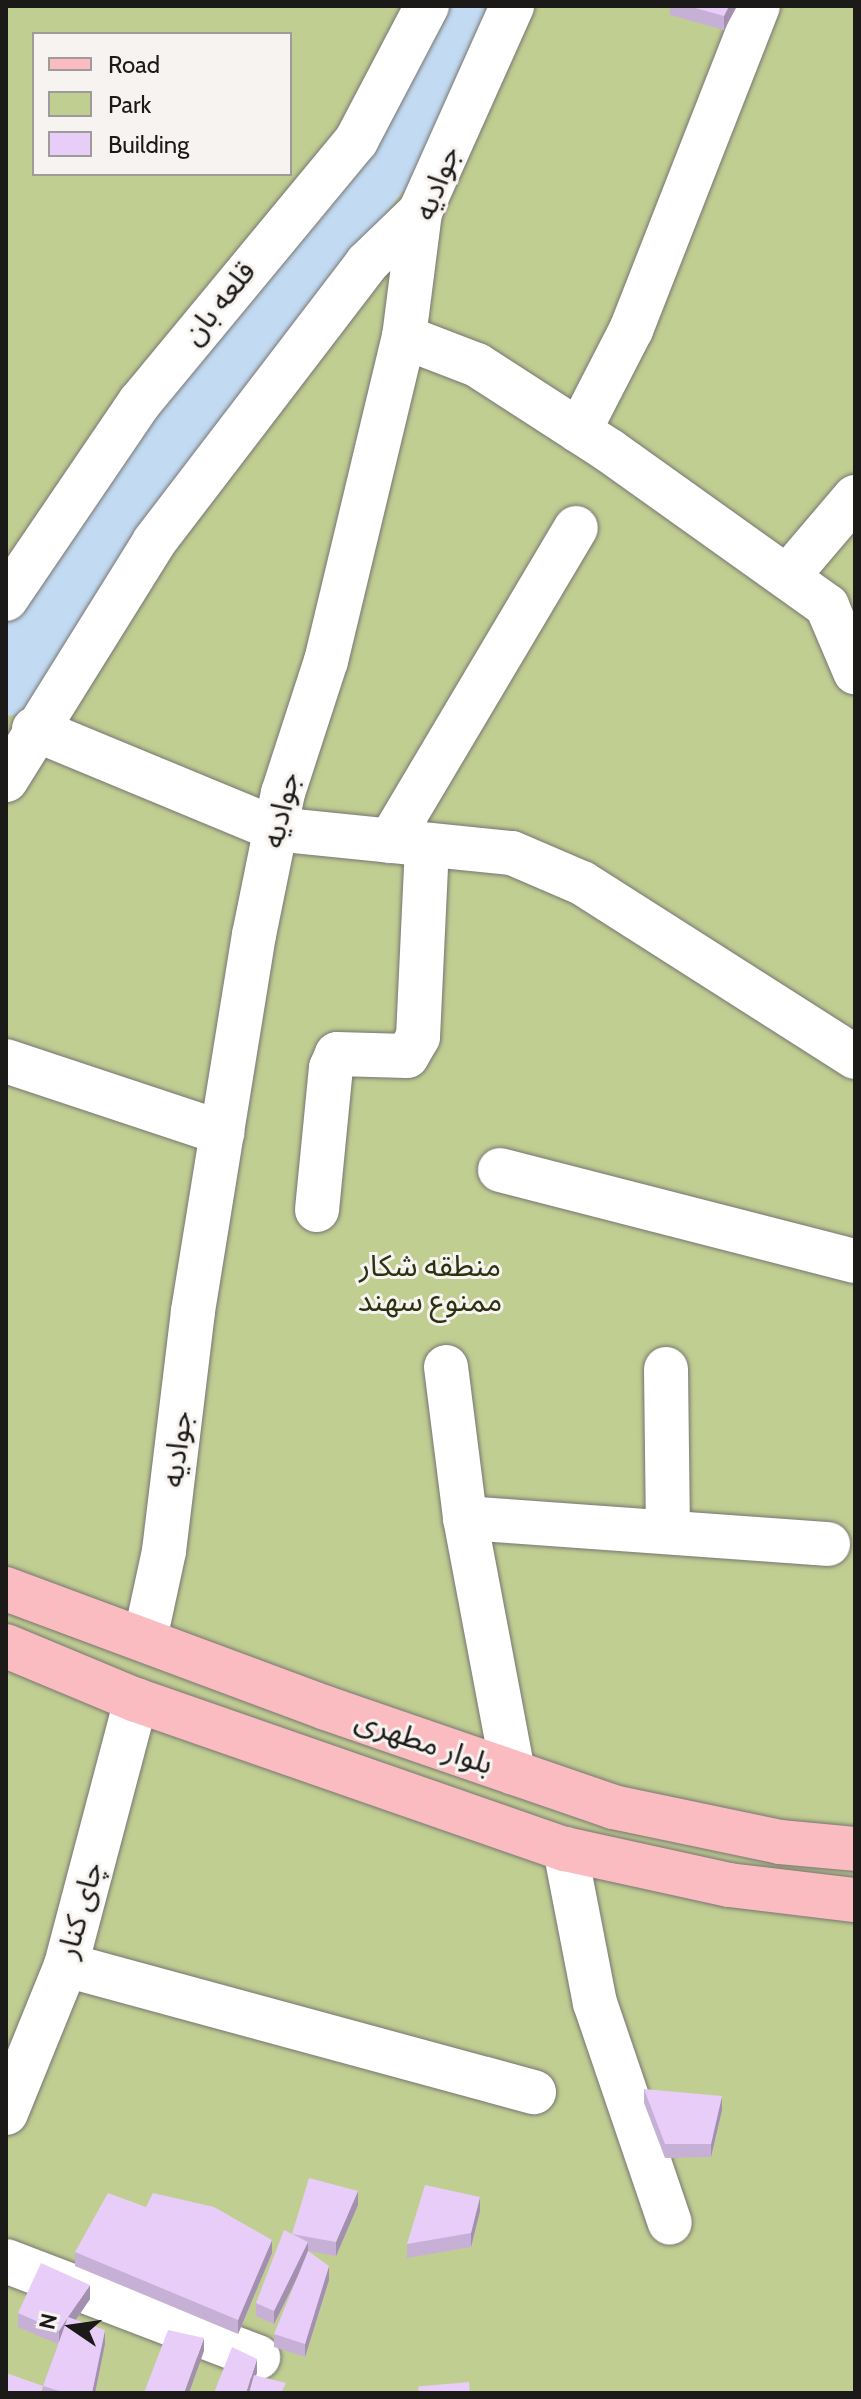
<!DOCTYPE html>
<html>
<head>
<meta charset="utf-8">
<style>
	body { margin:0 }
	#map { position:relative; width:861px; height:2399px; overflow:hidden; background:#f6f3f0; font-family:Cabin,"Noto Sans Arabic",sans-serif }
	div>[style] { position:absolute }
	[style*='--x'] { left:calc(var(--x)*1px); top:calc(var(--y)*1px); width:calc(var(--w)*1px); rotate:calc(var(--a)*1deg) }
	.green>* { inset:0; background:#c1ce92 }
	.river>* { height:64px; margin:-32px; padding:0 32px; transform-origin:32px; border-radius:32px; background:#c2dbf3 }
	.roads { filter:drop-shadow(0 0 2px #787572) drop-shadow(0 0 2px #787572) }
	.minor>* { height:44px; margin:-22px; padding:0 22px; transform-origin:22px; border-radius:22px; background:#fff }
	.major>* { height:44px; margin:-22px; padding:0 22px; transform-origin:22px; border-radius:22px; background:#fabcc1 }
	.wall>* { inset:0; background:#c7b0d5 }
	.shaded-wall>* { inset:0; background:#a290ae }
	.building>* { inset:0; background:#e7cdf8; transform-origin:0 0 }
	span { translate:-50% -50%; white-space:nowrap; text-align:center; line-height:1.15; -webkit-text-stroke:6px #f6f3f0; paint-order:stroke }
	.street-label { font-size:30px; color:#1b1a19 }
	.park-label { font-size:30px; color:#2c320f }
	.frame { position:absolute; inset:0; border:8px solid #1b1a19; pointer-events:none }
	.legend { position:absolute; left:32px; top:32px; width:260px; height:144px; box-sizing:border-box; background:#f6f3f0; border:2px solid #9e9c9a; margin:0; padding:10px 14px; list-style:none; font-size:24px; color:#1b1a19 }
	.legend li { display:flex; align-items:center; gap:16px; height:40px }
	.legend b { width:40px; border:2px solid #9e9c9a }
	.north { position:absolute; left:32px; top:2287px; width:80px; height:80px; -webkit-text-stroke:6px #f6f3f0; paint-order:stroke; rotate:283deg; font-size:22px; font-weight:700; line-height:32px; text-align:center; color:#1b1a19 }
	.north::after { content:''; display:block; margin:auto; width:28px; height:36px; background:#1b1a19; clip-path:polygon(50% 0,100% 100%,50% 72%,0 100%) }
</style>
</head>
<body>
<div id="map">
	<div class="green">
		<div style="clip-path:polygon(evenodd,6px 6px,855px 6px,855px 2393px,6px 2393px,6px 6px,34px 34px,290px 34px,290px 174px,34px 174px,34px 34px)"></div>
	</div>
	<div class="river">
		<div style="--x:6;--y:684;--w:231;--a:-56.7"></div>
		<div style="--x:133;--y:491;--w:289;--a:-53"></div>
		<div style="--x:307;--y:260;--w:134;--a:-51.1"></div>
		<div style="--x:391;--y:156;--w:133;--a:-59.2"></div>
		<div style="--x:459;--y:42;--w:37;--a:-74"></div>
	</div>
	<div class="roads">
		<div class="minor">
			<div style="--x:404;--y:337;--w:78;--a:21"></div>
			<div style="--x:477;--y:365;--w:158;--a:32.9"></div>
			<div style="--x:610;--y:451;--w:267;--a:35.5"></div>
			<div style="--x:827;--y:606;--w:72;--a:67"></div>
			<div style="--x:579;--y:431;--w:114;--a:-62.8"></div>
			<div style="--x:631;--y:330;--w:348;--a:-68.6"></div>
			<div style="--x:787;--y:577;--w:105;--a:-49.6"></div>
			<div style="--x:6;--y:599;--w:238;--a:-55.8"></div>
			<div style="--x:140;--y:402;--w:339;--a:-50.4"></div>
			<div style="--x:356;--y:141;--w:153;--a:-62.3"></div>
			<div style="--x:34;--y:729;--w:261;--a:22.5"></div>
			<div style="--x:275;--y:829;--w:238;--a:5.8"></div>
			<div style="--x:512;--y:853;--w:76;--a:23.2"></div>
			<div style="--x:582;--y:883;--w:324;--a:32.5"></div>
			<div style="--x:6;--y:780;--w:280;--a:-58.1"></div>
			<div style="--x:154;--y:542;--w:351;--a:-52.6"></div>
			<div style="--x:367;--y:263;--w:74;--a:-43.9"></div>
			<div style="--x:390;--y:841;--w:364;--a:-59.3"></div>
			<div style="--x:6;--y:1061;--w:228;--a:18.4"></div>
			<div style="--x:500;--y:1170;--w:366;--a:14.4"></div>
			<div style="--x:317;--y:1210;--w:143;--a:-84.4"></div>
			<div style="--x:331;--y:1068;--w:15;--a:-67"></div>
			<div style="--x:337;--y:1054;--w:70;--a:1.6"></div>
			<div style="--x:407;--y:1056;--w:22;--a:-60"></div>
			<div style="--x:418;--y:1037;--w:192;--a:-87.3"></div>
			<div style="--x:446;--y:1367;--w:152;--a:82.8"></div>
			<div style="--x:465;--y:1518;--w:259;--a:79.3"></div>
			<div style="--x:666;--y:1369;--w:163;--a:89.3"></div>
			<div style="--x:465;--y:1518;--w:364;--a:4.1"></div>
			<div style="--x:145;--y:1639;--w:90;--a:-77.8"></div>
			<div style="--x:164;--y:1551;--w:242;--a:-83.1"></div>
			<div style="--x:193;--y:1311;--w:381;--a:-80.8"></div>
			<div style="--x:254;--y:935;--w:145;--a:-78.5"></div>
			<div style="--x:283;--y:793;--w:139;--a:-72"></div>
			<div style="--x:326;--y:661;--w:333;--a:-76.5"></div>
			<div style="--x:404;--y:337;--w:126;--a:-82.7"></div>
			<div style="--x:420;--y:212;--w:226;--a:-65.9"></div>
			<div style="--x:565;--y:1849;--w:157;--a:79"></div>
			<div style="--x:595;--y:2003;--w:232;--a:71.2"></div>
			<div style="--x:66;--y:1965;--w:485;--a:15.2"></div>
			<div style="--x:6;--y:2113;--w:160;--a:-67.9"></div>
			<div style="--x:66;--y:1965;--w:274;--a:-75.2"></div>
			<div style="--x:6;--y:2261;--w:270;--a:20.9"></div>
		</div>
		<div class="major">
			<div style="--x:6;--y:1589;--w:341;--a:20.4"></div>
			<div style="--x:326;--y:1708;--w:304;--a:19"></div>
			<div style="--x:613;--y:1807;--w:171;--a:11.8"></div>
			<div style="--x:780;--y:1842;--w:75;--a:5.3"></div>
			<div style="--x:6;--y:1646;--w:141;--a:22.6"></div>
			<div style="--x:136;--y:1700;--w:454;--a:19.2"></div>
			<div style="--x:565;--y:1849;--w:168;--a:12.4"></div>
			<div style="--x:729;--y:1885;--w:127;--a:6.8"></div>
		</div>
	</div>
	<div class="wall">
		<div style="clip-path:polygon(670px 6px,737px 6px,724px 30px,670px 15px)"></div>
		<div style="clip-path:polygon(644px 2089px,722px 2110px,711px 2157px,665px 2158px,644px 2103px)"></div>
		<div style="clip-path:polygon(358px 2205px,336px 2256px,308px 2251px,329px 2280px,305px 2357px,274px 2347px,274px 2334px,298px 2275px,274px 2324px,256px 2316px,256px 2303px,292px 2234px)"></div>
		<div style="clip-path:polygon(146px 2207px,272px 2253px,238px 2334px,75px 2266px,75px 2252px)"></div>
		<div style="clip-path:polygon(480px 2211px,471px 2247px,407px 2258px,407px 2244px)"></div>
		<div style="clip-path:polygon(90px 2299px,76px 2320px,105px 2344px,95px 2393px,43px 2393px,43px 2386px,58px 2344px,18px 2327px,18px 2313px)"></div>
	</div>
	<div class="shaded-wall">
		<div style="clip-path:polygon(729px 6px,737px 6px,724px 30px,724px 16px)"></div>
		<div style="clip-path:polygon(722px 2096px,722px 2110px,711px 2157px,711px 2144px)"></div>
		<div style="clip-path:polygon(358px 2191px,358px 2205px,336px 2256px,336px 2242px)"></div>
		<div style="clip-path:polygon(480px 2197px,480px 2211px,471px 2247px,471px 2233px)"></div>
		<div style="clip-path:polygon(272px 2240px,272px 2253px,238px 2334px,238px 2320px)"></div>
		<div style="clip-path:polygon(308px 2242px,308px 2256px,274px 2324px,274px 2311px)"></div>
		<div style="clip-path:polygon(329px 2266px,329px 2280px,305px 2357px,305px 2344px)"></div>
		<div style="clip-path:polygon(90px 2285px,90px 2299px,68px 2331px,68px 2317px)"></div>
		<div style="clip-path:polygon(68px 2317px,59px 2345px,59px 2331px)"></div>
		<div style="clip-path:polygon(105px 2330px,105px 2344px,95px 2393px,92px 2393px)"></div>
		<div style="clip-path:polygon(204px 2338px,204px 2351px,189px 2393px,184px 2393px)"></div>
		<div style="clip-path:polygon(257px 2359px,257px 2373px,250px 2393px,246px 2393px)"></div>
	</div>
	<div class="building">
		<div style="clip-path:polygon(688px 6px,729px 6px,724px 16px)"></div>
		<div style="clip-path:polygon(644px 2089px,722px 2096px,711px 2144px,665px 2144px)"></div>
		<div style="clip-path:polygon(309px 2178px,358px 2191px,336px 2242px,292px 2234px)"></div>
		<div style="clip-path:polygon(425px 2185px,480px 2197px,471px 2233px,407px 2244px)"></div>
		<div style="clip-path:polygon(108px 2193px,146px 2207px,153px 2193px,214px 2207px,272px 2240px,238px 2320px,75px 2252px)"></div>
		<div style="clip-path:polygon(284px 2230px,308px 2242px,274px 2311px,256px 2303px)"></div>
		<div style="clip-path:polygon(308px 2251px,329px 2266px,305px 2344px,274px 2334px)"></div>
		<div style="clip-path:polygon(41px 2263px,90px 2285px,68px 2317px,105px 2330px,92px 2393px,66px 2393px,43px 2386px,68px 2317px,59px 2331px,18px 2313px)"></div>
		<div style="clip-path:polygon(168px 2330px,204px 2338px,184px 2393px,144px 2393px)"></div>
		<div style="clip-path:polygon(232px 2347px,257px 2359px,246px 2393px,214px 2393px)"></div>
		<div style="clip-path:polygon(6px 2373px,43px 2386px,41px 2393px,6px 2393px)"></div>
		<div style="clip-path:polygon(254px 2375px,286px 2383px,281px 2393px,249px 2393px)"></div>
		<div style="left:469px;top:2382px;width:11px;height:51px;rotate:85deg"></div>
	</div>
	<div class="street-label">
		<span style="left:437px;top:183px;rotate:-69deg">جوادیه</span>
		<span style="left:219px;top:303px;rotate:-51deg">قلعه بان</span>
		<span style="left:281px;top:810px;rotate:-77deg">جوادیه</span>
		<span style="left:177px;top:1449px;rotate:-83deg">جوادیه</span>
		<span style="left:424px;top:1742px;rotate:19deg">بلوار مطهری</span>
		<span style="left:80px;top:1910px;rotate:-74deg">چای کنار</span>
	</div>
	<div class="park-label">
		<span style="left:430px;top:1283px">منطقه شکار<br>ممنوع سهند</span>
	</div>
	<div class="frame"></div>
	<ul class="legend">
	<li><b style="height:10px;background:#fabcc1"></b>Road</li>
	<li><b style="height:22px;background:#c1ce92"></b>Park</li>
	<li><b style="height:22px;background:#e7cdf8"></b>Building</li>
	</ul>
	<div class="north">N</div>
</div>
</body>
</html>
